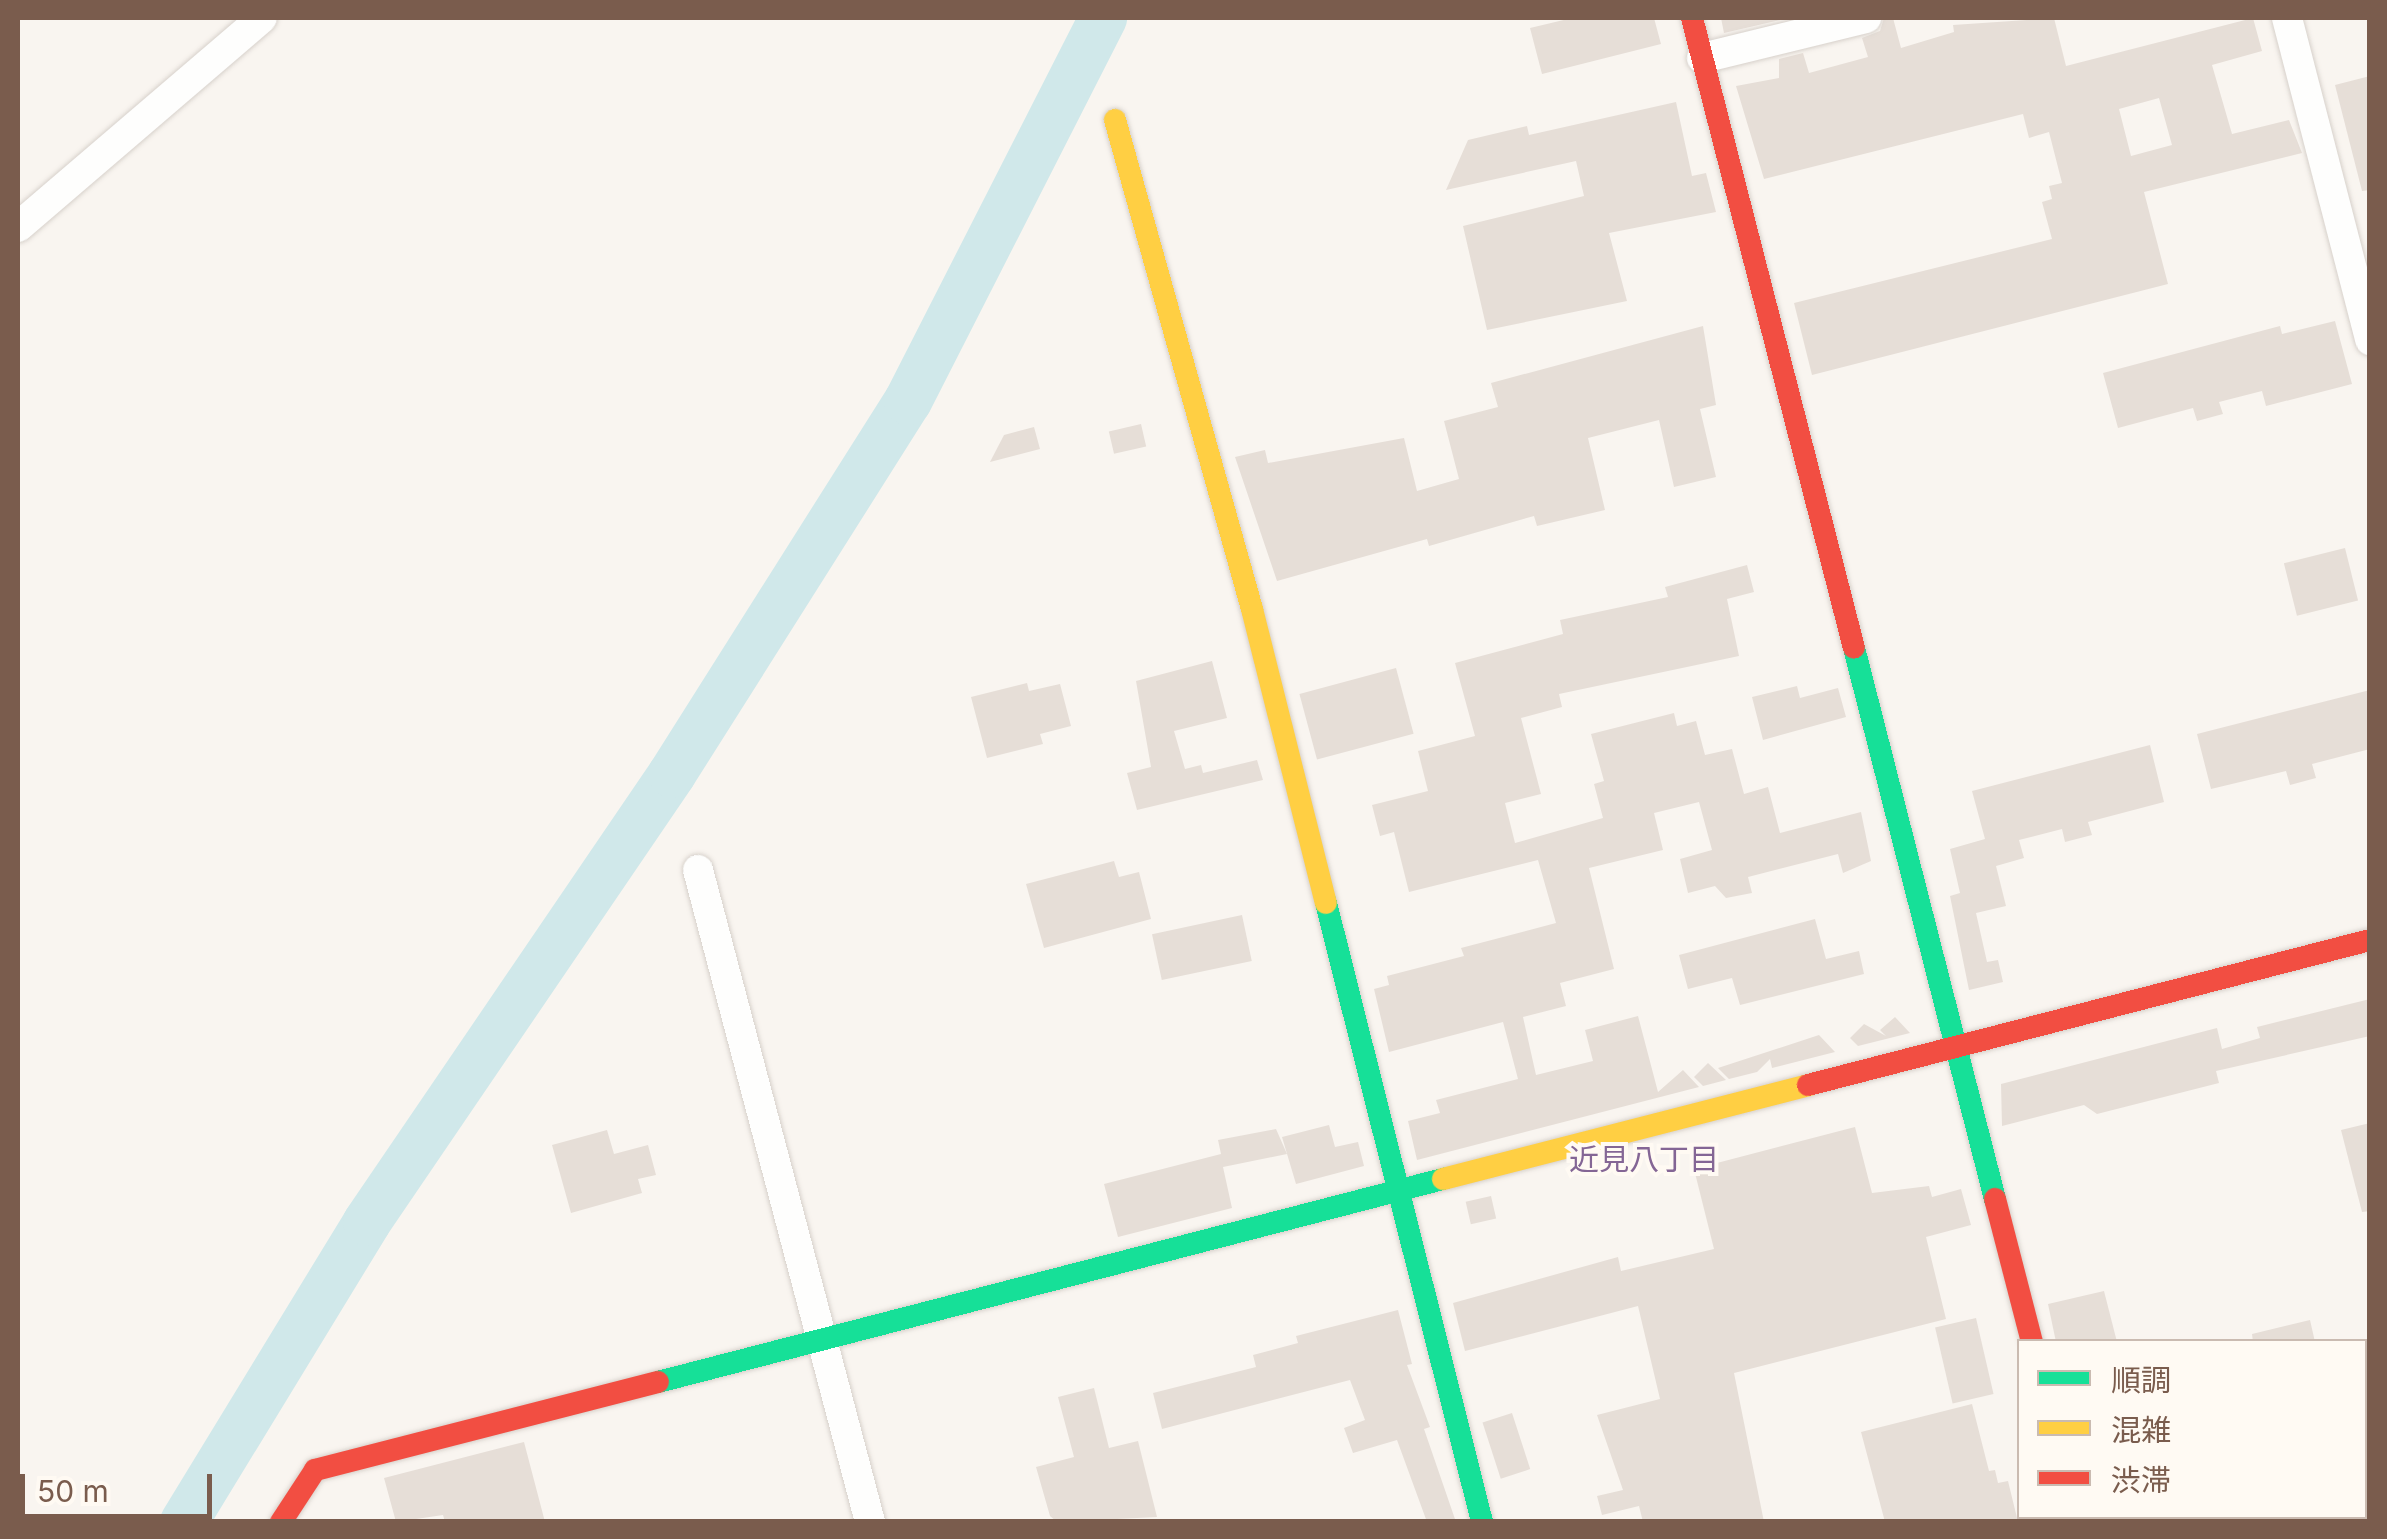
<!DOCTYPE html>
<html>
<head>
<meta charset="utf-8">
<style>
	body { margin:0 }
	#map { position:relative; width:2387px; height:1539px; overflow:hidden; background:#f9f5f0; font-family:Inter,"Noto Sans JP",sans-serif }
	div>[style] { position:absolute }
	[style*='--x'] { left:calc(var(--x)*1px); top:calc(var(--y)*1px); width:calc(var(--w)*1px); rotate:calc(var(--a)*1deg) }
	.river>* { height:48px; margin:-24px; padding:0 24px; transform-origin:24px; border-radius:24px; background:#d0e8ea }
	.building>* { inset:0; background:#e6ded7; transform-origin:0 0 }
	.roads { filter:drop-shadow(0 0 2px #d7d1cb) drop-shadow(0 0 2px #d7d1cb) }
	.street>* { height:30px; margin:-15px; padding:0 15px; transform-origin:15px; border-radius:15px; background:#fefefd }
	.fast>* { height:22px; margin:-11px; padding:0 11px; transform-origin:11px; border-radius:11px; background:#16e098 }
	.slow>* { height:22px; margin:-11px; padding:0 11px; transform-origin:11px; border-radius:11px; background:#ffcf43 }
	.jam>* { height:22px; margin:-11px; padding:0 11px; transform-origin:11px; border-radius:11px; background:#f24e42 }
	span { translate:-50% -50%; white-space:nowrap; text-align:center; line-height:1.15; -webkit-text-stroke:8px #fffaf3; paint-order:stroke }
	.neighbourhood-label { font-size:30px; color:#846695 }
	.frame { position:absolute; inset:0; border:20px solid #7a5c4d; pointer-events:none }
	.legend { position:absolute; left:2017px; top:1339px; width:350px; height:180px; box-sizing:border-box; background:#fffaf3; border:2px solid #cabbb1; margin:0; padding:12px 18px; list-style:none; font-size:30px; color:#7a5c4d }
	.legend li { display:flex; align-items:center; gap:20px; height:50px }
	.legend b { width:50px; border:2px solid #cabbb1 }
	.scale { position:absolute; left:20px; top:1474px; width:192px; height:45px; box-sizing:border-box; border:5px solid #7a5c4d; border-top:0; padding-left:12px; font-size:30px; line-height:35px; white-space:nowrap; color:#7a5c4d; -webkit-text-stroke:8px #fffaf3; paint-order:stroke }
</style>
</head>
<body>
<div id="map">
	<div class="river">
		<div style="--x:184;--y:1522;--w:351;--a:-58.6"></div>
		<div style="--x:367;--y:1222;--w:542;--a:-55.75"></div>
		<div style="--x:672;--y:774;--w:441;--a:-57.7"></div>
		<div style="--x:908;--y:401;--w:430;--a:-63"></div>
	</div>
	<div class="building">
		<div style="clip-path:polygon(1572px 18px,1654px 18px,1661px 44px,1542px 74px,1530px 28px)"></div>
		<div style="clip-path:polygon(1721px 18px,1789px 18px,1724px 33px)"></div>
		<div style="clip-path:polygon(evenodd,1884px 18px,1893px 18px,1901px 48px,1954px 32px,1953px 25px,2054px 18px,2066px 66px,2253px 18px,2262px 51px,2212px 65px,2232px 134px,2289px 120px,2302px 153px,2144px 192px,2168px 284px,1812px 375px,1794px 303px,2052px 239px,2042px 202px,2052px 199px,2049px 186px,2062px 183px,2049px 132px,2029px 138px,2023px 114px,1764px 179px,1736px 86px,1779px 78px,1779px 59px,1803px 53px,1809px 73px,1868px 57px,1862px 38px,1880px 31px,1884px 18px,2159px 98px,2172px 145px,2131px 156px,2119px 109px,2159px 98px)"></div>
		<div style="clip-path:polygon(2370px 76px,2370px 190px,2362px 191px,2335px 85px)"></div>
		<div style="clip-path:polygon(1676px 102px,1692px 176px,1706px 173px,1716px 212px,1609px 233px,1627px 301px,1487px 330px,1463px 226px,1584px 196px,1576px 161px,1446px 190px,1468px 140px,1527px 126px,1529px 135px)"></div>
		<div style="clip-path:polygon(2335px 321px,2352px 384px,2266px 406px,2262px 391px,2219px 402px,2223px 414px,2197px 421px,2193px 408px,2118px 428px,2103px 373px,2280px 326px,2282px 334px)"></div>
		<div style="clip-path:polygon(1703px 326px,1716px 405px,1700px 409px,1716px 477px,1674px 487px,1659px 420px,1588px 438px,1605px 510px,1537px 526px,1534px 516px,1429px 546px,1427px 539px,1277px 581px,1235px 457px,1265px 450px,1268px 463px,1404px 438px,1417px 491px,1459px 479px,1444px 421px,1498px 407px,1491px 383px)"></div>
		<div style="left:1141px;top:424px;width:23px;height:33px;rotate:77deg"></div>
		<div style="clip-path:polygon(1034px 427px,1040px 449px,990px 462px,1004px 435px)"></div>
		<div style="left:2345px;top:548px;width:54px;height:63px;rotate:76deg"></div>
		<div style="clip-path:polygon(1747px 565px,1754px 592px,1727px 599px,1739px 656px,1559px 694px,1562px 707px,1521px 718px,1541px 794px,1505px 803px,1515px 843px,1603px 818px,1594px 784px,1604px 781px,1591px 734px,1674px 713px,1677px 726px,1696px 721px,1705px 755px,1732px 749px,1744px 794px,1768px 787px,1780px 833px,1861px 812px,1871px 861px,1843px 873px,1838px 854px,1748px 877px,1752px 893px,1726px 898px,1715px 886px,1688px 893px,1680px 859px,1712px 850px,1699px 802px,1654px 813px,1663px 850px,1589px 868px,1614px 969px,1560px 983px,1566px 1006px,1523px 1017px,1536px 1075px,1593px 1061px,1585px 1030px,1638px 1016px,1658px 1092px,1683px 1070px,1699px 1087px,1417px 1160px,1408px 1121px,1440px 1113px,1436px 1100px,1518px 1079px,1503px 1022px,1389px 1052px,1374px 989px,1389px 985px,1387px 976px,1464px 956px,1461px 948px,1556px 923px,1538px 860px,1409px 892px,1394px 832px,1380px 836px,1372px 805px,1428px 791px,1418px 751px,1475px 736px,1455px 663px,1563px 634px,1560px 620px,1668px 597px,1665px 587px)"></div>
		<div style="clip-path:polygon(1212px 661px,1227px 718px,1174px 731px,1185px 769px,1201px 765px,1203px 773px,1257px 760px,1263px 780px,1137px 810px,1127px 773px,1151px 767px,1136px 681px)"></div>
		<div style="left:1396px;top:668px;width:68px;height:100px;rotate:75deg"></div>
		<div style="clip-path:polygon(1027px 683px,1029px 691px,1060px 684px,1071px 726px,1040px 734px,1043px 744px,987px 758px,971px 697px)"></div>
		<div style="clip-path:polygon(1797px 686px,1800px 698px,1838px 688px,1846px 717px,1763px 740px,1752px 697px)"></div>
		<div style="clip-path:polygon(2370px 690px,2370px 749px,2312px 764px,2316px 778px,2290px 785px,2286px 771px,2211px 789px,2197px 734px)"></div>
		<div style="clip-path:polygon(2150px 745px,2164px 802px,2088px 822px,2092px 835px,2065px 842px,2062px 829px,2019px 840px,2024px 858px,1996px 866px,2006px 906px,1976px 913px,1987px 962px,1998px 960px,2003px 982px,1969px 990px,1950px 896px,1960px 893px,1950px 849px,1985px 839px,1972px 791px)"></div>
		<div style="clip-path:polygon(1114px 861px,1119px 877px,1139px 872px,1151px 919px,1044px 948px,1026px 884px)"></div>
		<div style="left:1242px;top:915px;width:47px;height:92px;rotate:78deg"></div>
		<div style="clip-path:polygon(1815px 919px,1826px 959px,1859px 951px,1864px 974px,1740px 1005px,1732px 978px,1688px 989px,1679px 955px)"></div>
		<div style="clip-path:polygon(2370px 999px,2370px 1036px,2216px 1071px,2219px 1083px,2097px 1114px,2084px 1105px,2002px 1126px,2001px 1084px,2217px 1028px,2222px 1049px,2260px 1038px,2257px 1027px)"></div>
		<div style="clip-path:polygon(1895px 1017px,1910px 1033px,1858px 1046px,1850px 1038px,1864px 1024px,1886px 1036px,1880px 1030px)"></div>
		<div style="clip-path:polygon(1819px 1035px,1835px 1052px,1772px 1068px,1770px 1059px,1757px 1072px,1729px 1079px,1718px 1068px)"></div>
		<div style="clip-path:polygon(1708px 1063px,1726px 1080px,1703px 1086px,1694px 1077px)"></div>
		<div style="clip-path:polygon(2370px 1123px,2370px 1211px,2362px 1212px,2341px 1130px)"></div>
		<div style="clip-path:polygon(1329px 1125px,1335px 1147px,1358px 1142px,1364px 1166px,1296px 1184px,1282px 1137px)"></div>
		<div style="clip-path:polygon(1855px 1127px,1872px 1193px,1929px 1186px,1932px 1197px,1961px 1189px,1971px 1225px,1926px 1237px,1946px 1319px,1734px 1373px,1764px 1522px,1643px 1522px,1639px 1506px,1602px 1515px,1597px 1496px,1623px 1490px,1597px 1415px,1660px 1399px,1638px 1306px,1465px 1351px,1453px 1303px,1618px 1257px,1621px 1271px,1714px 1249px,1694px 1169px)"></div>
		<div style="clip-path:polygon(1276px 1129px,1287px 1154px,1223px 1167px,1232px 1208px,1118px 1237px,1104px 1184px,1221px 1154px,1218px 1140px)"></div>
		<div style="clip-path:polygon(607px 1130px,614px 1154px,648px 1145px,656px 1175px,638px 1179px,642px 1193px,571px 1213px,552px 1145px)"></div>
		<div style="left:1491px;top:1196px;width:23px;height:26px;rotate:77deg"></div>
		<div style="clip-path:polygon(2104px 1291px,2117px 1342px,2056px 1342px,2048px 1304px)"></div>
		<div style="clip-path:polygon(1398px 1310px,1412px 1364px,1407px 1365px,1430px 1427px,1424px 1429px,1456px 1522px,1427px 1522px,1397px 1440px,1353px 1453px,1344px 1428px,1365px 1420px,1350px 1380px,1162px 1429px,1153px 1393px,1256px 1367px,1253px 1355px,1298px 1343px,1296px 1336px)"></div>
		<div style="left:1976px;top:1318px;width:78px;height:42px;rotate:77deg"></div>
		<div style="clip-path:polygon(2310px 1320px,2315px 1342px,2253px 1342px,2252px 1334px)"></div>
		<div style="clip-path:polygon(1094px 1388px,1109px 1448px,1138px 1441px,1157px 1517px,1057px 1522px,1050px 1516px,1036px 1467px,1074px 1457px,1058px 1397px)"></div>
		<div style="clip-path:polygon(1972px 1404px,1989px 1471px,1995px 1470px,1998px 1483px,2008px 1481px,2018px 1522px,1885px 1522px,1861px 1432px)"></div>
		<div style="left:1512px;top:1413px;width:59px;height:31px;rotate:72deg"></div>
		<div style="clip-path:polygon(524px 1442px,545px 1522px,445px 1522px,443px 1515px,396px 1522px,384px 1478px)"></div>
	</div>
	<div class="roads">
		<div class="street">
			<div style="--x:2287;--y:18;--w:333;--a:75.5"></div>
			<div style="--x:1702;--y:58;--w:169;--a:-13.7"></div>
			<div style="--x:18;--y:227;--w:321;--a:-40.6"></div>
			<div style="--x:698;--y:870;--w:674;--a:75.22"></div>
			<div style="--x:2077;--y:1516;--w:6;--a:81"></div>
		</div>
		<div class="fast">
			<div style="--x:1854;--y:648;--w:569;--a:75.65"></div>
			<div style="--x:1326;--y:903;--w:638;--a:75.85"></div>
			<div style="--x:658;--y:1382;--w:811;--a:-14.5"></div>
		</div>
		<div class="slow">
			<div style="--x:1115;--y:120;--w:508;--a:74.35"></div>
			<div style="--x:1252;--y:609;--w:303;--a:75.9"></div>
			<div style="--x:1443;--y:1179;--w:377;--a:-14.4"></div>
		</div>
		<div class="jam">
			<div style="--x:1692;--y:18;--w:650;--a:75.58"></div>
			<div style="--x:1808;--y:1085;--w:580;--a:-14.47"></div>
			<div style="--x:1995;--y:1199;--w:148;--a:75.5"></div>
			<div style="--x:281;--y:1522;--w:62;--a:-56.8"></div>
			<div style="--x:315;--y:1470;--w:354;--a:-14.4"></div>
		</div>
	</div>
	<div class="neighbourhood-label">
		<span style="left:1644px;top:1159px">近見八丁目</span>
	</div>
	<div class="frame"></div>
	<ul class="legend">
	<li><b style="height:12px;background:#16e098"></b>順調</li>
	<li><b style="height:12px;background:#ffcf43"></b>混雑</li>
	<li><b style="height:12px;background:#f24e42"></b>渋滞</li>
	</ul>
	<div class="scale">50 m</div>
</div>
</body>
</html>
